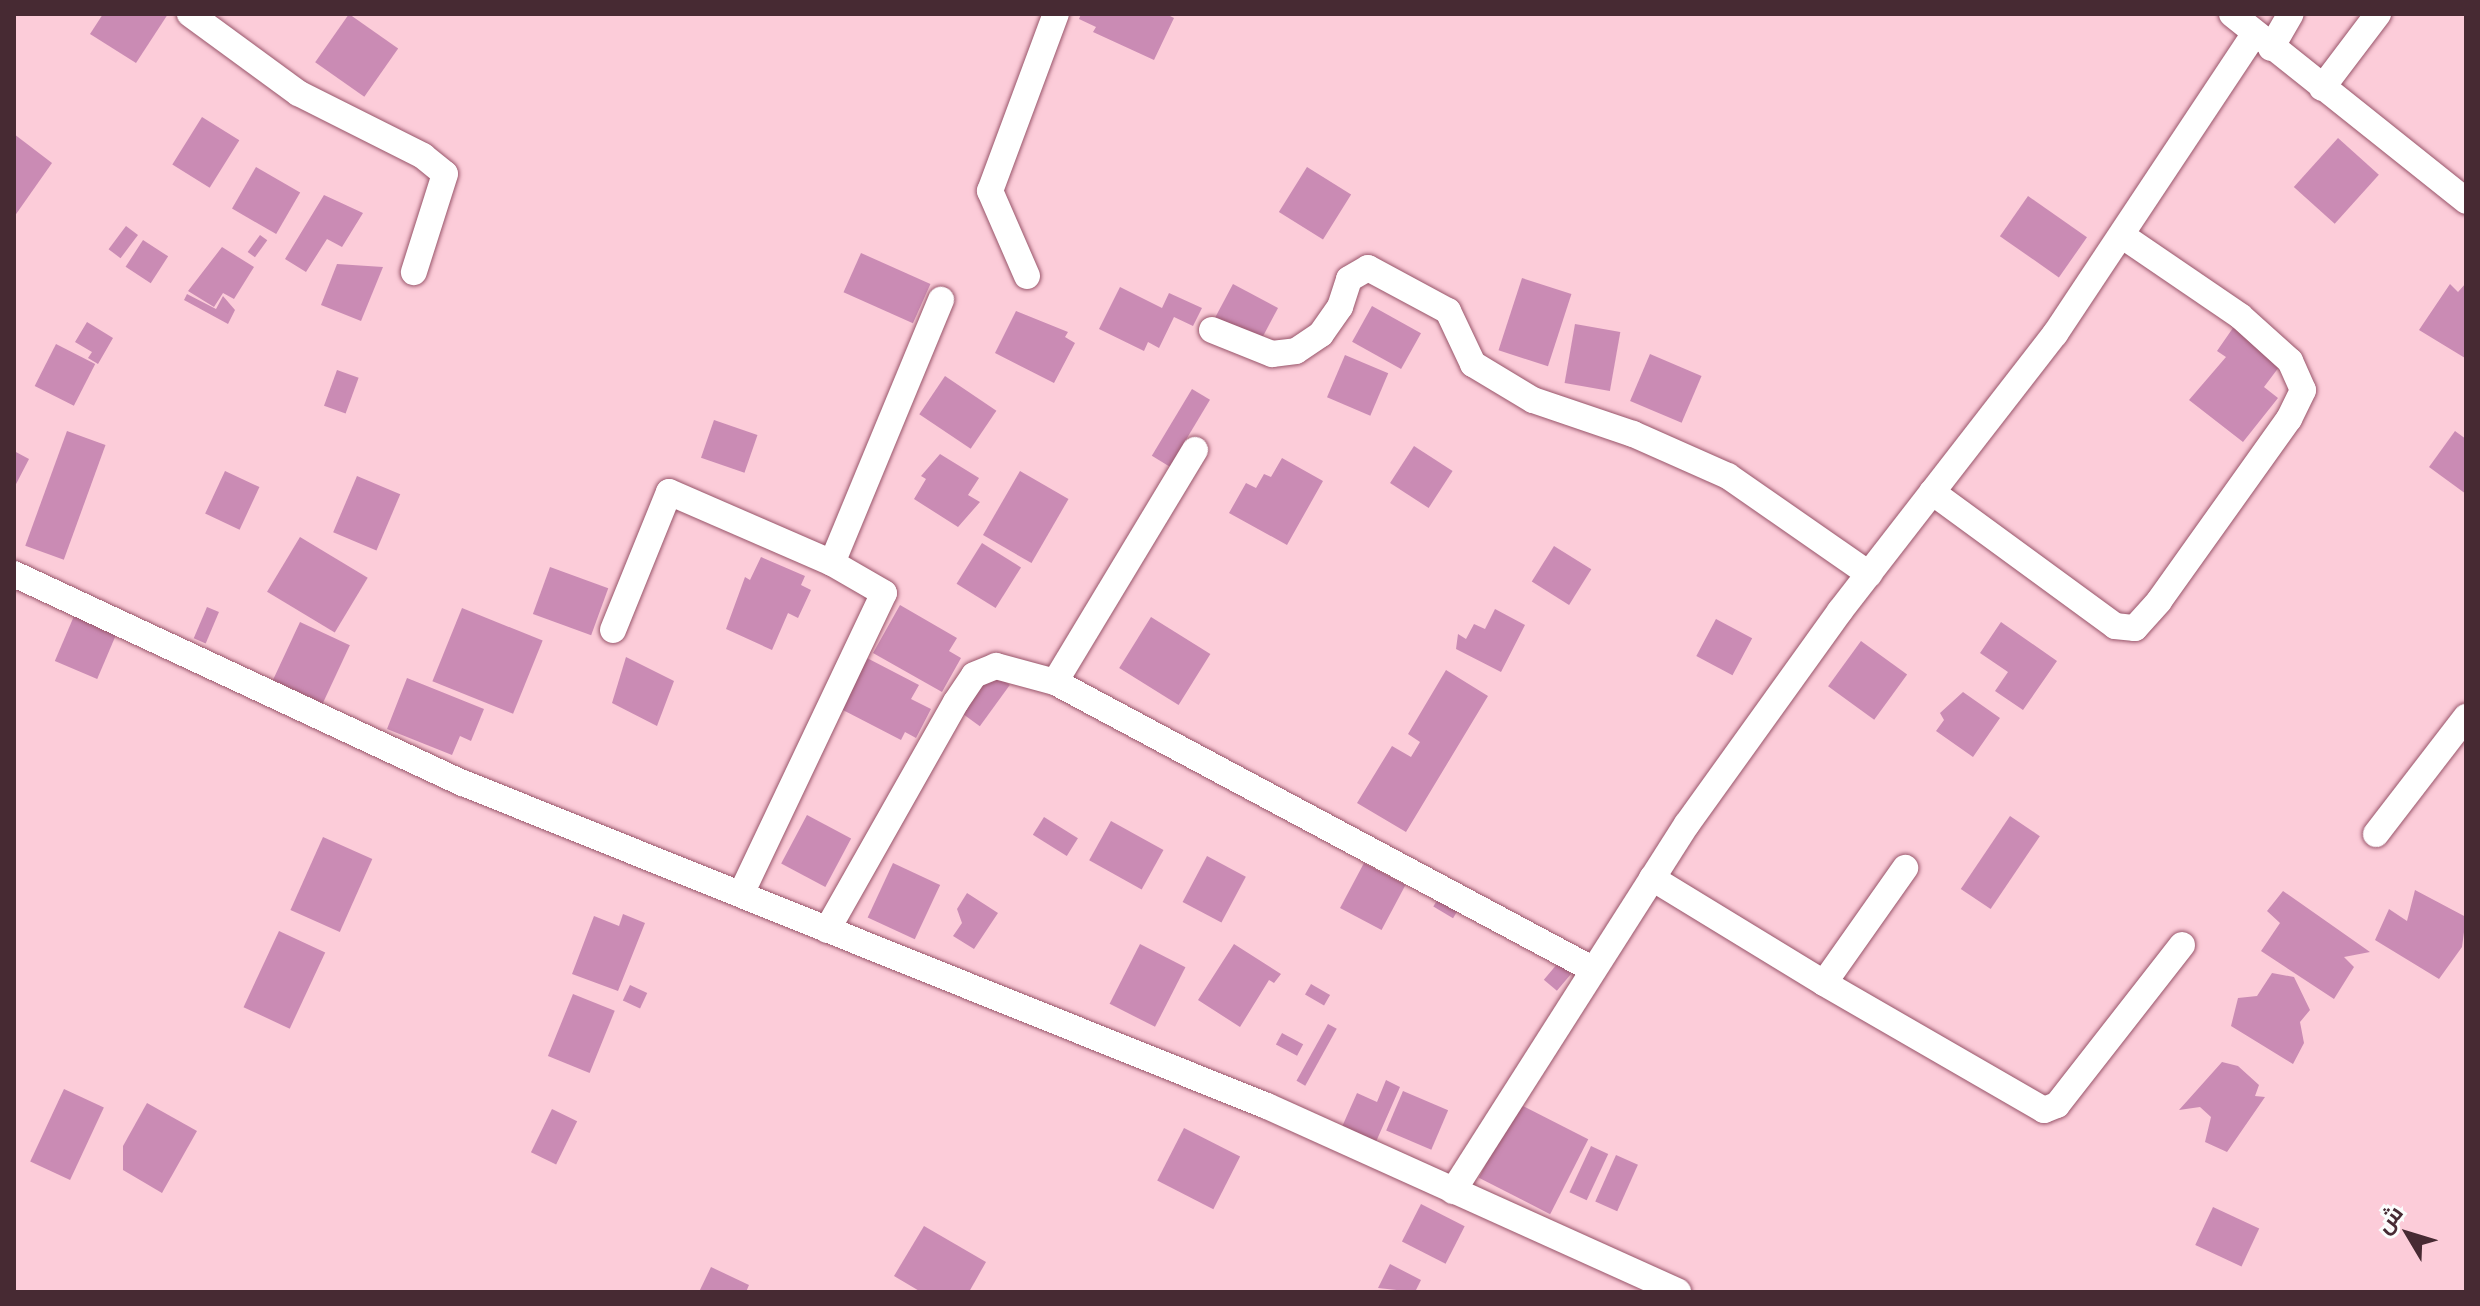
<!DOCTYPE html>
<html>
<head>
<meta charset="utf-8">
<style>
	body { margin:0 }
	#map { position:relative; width:2480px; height:1306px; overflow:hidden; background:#fcccd9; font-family:"Archivo Narrow",Cairo,sans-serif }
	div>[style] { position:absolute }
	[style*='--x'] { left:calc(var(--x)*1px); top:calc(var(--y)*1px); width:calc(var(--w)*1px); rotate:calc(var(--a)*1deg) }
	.building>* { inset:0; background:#ca8bb4; transform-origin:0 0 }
	.roads { filter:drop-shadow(0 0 2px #98556a) drop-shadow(0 0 2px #98556a) }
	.minor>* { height:26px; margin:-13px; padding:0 13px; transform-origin:13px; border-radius:13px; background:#fff }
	span { translate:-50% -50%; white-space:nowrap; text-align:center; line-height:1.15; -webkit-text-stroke:6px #fcfcfc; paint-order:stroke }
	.frame { position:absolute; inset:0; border:16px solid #472a33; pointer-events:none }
	.north { position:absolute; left:2368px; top:1194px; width:80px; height:80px; -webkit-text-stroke:6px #fcfcfc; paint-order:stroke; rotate:308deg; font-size:22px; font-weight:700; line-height:32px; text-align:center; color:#472a33 }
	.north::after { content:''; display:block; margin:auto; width:28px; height:36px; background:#472a33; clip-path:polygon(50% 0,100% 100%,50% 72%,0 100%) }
</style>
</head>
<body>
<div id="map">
	<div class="building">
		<div style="clip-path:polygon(103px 14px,168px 14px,136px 63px,90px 34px)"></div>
		<div style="left:349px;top:14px;width:60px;height:59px;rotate:35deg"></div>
		<div style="clip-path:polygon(1081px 14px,1166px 14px,1174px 18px,1154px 60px,1093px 32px,1096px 27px,1079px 19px)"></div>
		<div style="left:202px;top:117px;width:44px;height:56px;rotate:32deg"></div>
		<div style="clip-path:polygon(14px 134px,52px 163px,14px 217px)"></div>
		<div style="left:2338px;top:138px;width:55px;height:66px;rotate:42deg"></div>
		<div style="left:256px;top:167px;width:51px;height:48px;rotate:30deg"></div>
		<div style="left:1307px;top:167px;width:52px;height:53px;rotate:32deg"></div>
		<div style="clip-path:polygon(324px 195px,363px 213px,342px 247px,327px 239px,306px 272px,285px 259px)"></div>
		<div style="left:2028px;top:196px;width:72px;height:49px;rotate:35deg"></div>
		<div style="left:126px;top:226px;width:15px;height:29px;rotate:37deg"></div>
		<div style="left:260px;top:235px;width:9px;height:21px;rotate:36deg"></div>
		<div style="left:143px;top:240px;width:30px;height:32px;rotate:33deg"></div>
		<div style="clip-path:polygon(222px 247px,254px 267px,234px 299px,223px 293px,214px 307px,188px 291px)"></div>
		<div style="left:861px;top:253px;width:76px;height:43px;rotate:24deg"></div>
		<div style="clip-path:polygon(337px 264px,383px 267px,361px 321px,321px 305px)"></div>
		<div style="left:1522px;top:278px;width:52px;height:76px;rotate:18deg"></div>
		<div style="clip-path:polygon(2466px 283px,2466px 356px,2465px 358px,2419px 330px,2450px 284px,2458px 292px)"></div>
		<div style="left:1233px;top:284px;width:51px;height:38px;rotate:28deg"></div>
		<div style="clip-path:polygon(1120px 287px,1162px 308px,1169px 293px,1202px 308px,1193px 326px,1174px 317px,1159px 348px,1148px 342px,1144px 351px,1099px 329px)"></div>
		<div style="clip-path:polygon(187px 294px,216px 309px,223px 296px,235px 310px,228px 324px,184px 300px)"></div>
		<div style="left:1372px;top:306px;width:56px;height:41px;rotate:29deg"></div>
		<div style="clip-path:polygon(1016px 311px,1068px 332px,1065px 337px,1075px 343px,1054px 383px,995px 353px)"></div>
		<div style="clip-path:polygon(87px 322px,113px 338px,98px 364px,88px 358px,92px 352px,75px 342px)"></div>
		<div style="left:1575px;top:324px;width:46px;height:60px;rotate:10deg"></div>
		<div style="clip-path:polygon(2235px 325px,2279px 367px,2264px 387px,2278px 398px,2243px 442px,2189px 400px,2226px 357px,2217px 351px)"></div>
		<div style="left:56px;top:344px;width:44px;height:47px;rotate:27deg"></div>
		<div style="left:1650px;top:354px;width:56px;height:51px;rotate:23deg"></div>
		<div style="left:1345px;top:355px;width:47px;height:46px;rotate:23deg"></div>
		<div style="left:337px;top:370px;width:23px;height:38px;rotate:20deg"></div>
		<div style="left:945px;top:376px;width:62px;height:46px;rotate:34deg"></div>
		<div style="left:1192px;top:389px;width:21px;height:78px;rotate:31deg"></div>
		<div style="left:714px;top:420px;width:46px;height:40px;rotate:19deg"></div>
		<div style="left:67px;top:431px;width:41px;height:122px;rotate:20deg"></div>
		<div style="clip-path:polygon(2455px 431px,2466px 439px,2466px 494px,2429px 467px)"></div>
		<div style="left:1414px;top:446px;width:46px;height:44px;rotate:33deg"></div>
		<div style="clip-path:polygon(14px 451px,29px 459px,14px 488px)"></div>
		<div style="clip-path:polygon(940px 454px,979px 478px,968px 495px,980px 502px,958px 527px,914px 499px,926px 479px,921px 476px)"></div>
		<div style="clip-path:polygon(1282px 458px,1323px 481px,1287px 545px,1229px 513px,1246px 483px,1256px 488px,1264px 474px,1271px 477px)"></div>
		<div style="left:225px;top:471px;width:38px;height:47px;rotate:25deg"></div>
		<div style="left:1020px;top:471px;width:56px;height:74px;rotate:30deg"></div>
		<div style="left:357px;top:476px;width:47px;height:61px;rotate:23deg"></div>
		<div style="left:300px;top:537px;width:79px;height:64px;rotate:31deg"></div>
		<div style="left:982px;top:543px;width:46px;height:48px;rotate:32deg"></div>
		<div style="left:1554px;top:546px;width:44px;height:42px;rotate:32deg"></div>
		<div style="clip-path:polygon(761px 557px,805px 576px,801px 585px,811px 590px,798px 618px,788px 613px,772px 650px,726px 629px,745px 577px,750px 580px)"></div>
		<div style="left:550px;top:567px;width:62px;height:50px;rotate:20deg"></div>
		<div style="clip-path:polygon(900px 605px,957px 638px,949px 651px,961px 658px,942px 692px,873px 653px)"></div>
		<div style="left:207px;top:607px;width:13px;height:34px;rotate:23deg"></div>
		<div style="left:462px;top:608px;width:87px;height:79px;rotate:22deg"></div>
		<div style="clip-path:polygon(1495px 609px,1525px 625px,1501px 672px,1456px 649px,1458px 634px,1466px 639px,1474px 624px,1485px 629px)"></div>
		<div style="left:74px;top:616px;width:46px;height:49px;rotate:23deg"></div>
		<div style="left:1151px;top:617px;width:70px;height:60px;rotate:32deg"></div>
		<div style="left:1716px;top:619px;width:41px;height:42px;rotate:28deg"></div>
		<div style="left:300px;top:622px;width:55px;height:64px;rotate:25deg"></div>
		<div style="clip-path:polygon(2001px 622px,2057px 661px,2023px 710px,1995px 691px,2008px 672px,1980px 653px)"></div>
		<div style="left:1861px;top:641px;width:57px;height:56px;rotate:36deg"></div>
		<div style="clip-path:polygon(626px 657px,674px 681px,657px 726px,612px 703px)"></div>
		<div style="clip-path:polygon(867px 658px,919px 685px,911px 699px,931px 709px,916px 738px,905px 732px,901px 740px,841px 709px)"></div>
		<div style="clip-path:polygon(1446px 670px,1488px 696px,1406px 832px,1357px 803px,1392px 746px,1411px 757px,1420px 742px,1408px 734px)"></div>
		<div style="left:992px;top:672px;width:22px;height:51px;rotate:36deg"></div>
		<div style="clip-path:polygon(407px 678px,484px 709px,471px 741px,460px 736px,452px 755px,387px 729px)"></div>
		<div style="clip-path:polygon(1963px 692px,2000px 718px,1973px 757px,1936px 731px,1944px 720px,1940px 713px)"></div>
		<div style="left:807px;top:815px;width:50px;height:55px;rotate:28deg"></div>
		<div style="left:2010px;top:816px;width:36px;height:88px;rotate:34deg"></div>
		<div style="left:1044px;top:817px;width:40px;height:21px;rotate:32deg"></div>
		<div style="left:1111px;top:821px;width:60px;height:45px;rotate:29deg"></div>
		<div style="left:323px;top:837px;width:54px;height:80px;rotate:24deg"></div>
		<div style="left:1207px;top:856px;width:44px;height:52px;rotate:28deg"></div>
		<div style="left:893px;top:863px;width:52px;height:60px;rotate:25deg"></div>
		<div style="left:1364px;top:863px;width:47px;height:51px;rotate:28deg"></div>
		<div style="clip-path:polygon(2415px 890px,2466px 917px,2462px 947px,2439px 979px,2375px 940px,2389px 909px,2407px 921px)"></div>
		<div style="clip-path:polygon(2283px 891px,2370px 952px,2344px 957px,2354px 967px,2334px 999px,2261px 951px,2280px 923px,2267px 911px)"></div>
		<div style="clip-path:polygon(967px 893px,998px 913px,974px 949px,953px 936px,962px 923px,957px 909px)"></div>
		<div style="left:1439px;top:897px;width:23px;height:11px;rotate:31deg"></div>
		<div style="clip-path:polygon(623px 914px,645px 923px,618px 991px,572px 974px,594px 916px,619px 926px)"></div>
		<div style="left:279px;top:931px;width:51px;height:84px;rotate:25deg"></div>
		<div style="left:1140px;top:944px;width:51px;height:67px;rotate:27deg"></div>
		<div style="clip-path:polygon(1234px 944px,1281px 974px,1274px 983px,1269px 980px,1240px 1027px,1198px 1000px)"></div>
		<div style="left:1558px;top:963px;width:17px;height:22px;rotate:40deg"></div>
		<div style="clip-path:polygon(2272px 973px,2294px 977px,2310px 1010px,2300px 1022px,2304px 1043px,2293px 1064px,2231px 1026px,2238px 998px,2257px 996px)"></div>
		<div style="left:1311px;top:984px;width:22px;height:12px;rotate:30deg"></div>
		<div style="left:630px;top:985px;width:19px;height:17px;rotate:25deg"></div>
		<div style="left:573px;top:994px;width:45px;height:67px;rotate:22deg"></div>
		<div style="left:1328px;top:1024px;width:10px;height:65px;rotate:29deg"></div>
		<div style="left:1282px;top:1033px;width:24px;height:13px;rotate:28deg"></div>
		<div style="clip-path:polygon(2222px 1062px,2238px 1066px,2259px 1085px,2255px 1096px,2265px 1097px,2227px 1152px,2205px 1142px,2211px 1117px,2200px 1107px,2179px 1110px)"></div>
		<div style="clip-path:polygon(1386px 1080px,1400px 1087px,1375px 1144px,1341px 1129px,1357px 1093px,1377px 1102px)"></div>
		<div style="left:64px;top:1089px;width:44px;height:80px;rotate:25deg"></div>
		<div style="left:1403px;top:1091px;width:49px;height:43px;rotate:23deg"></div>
		<div style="clip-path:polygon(147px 1103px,197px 1131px,162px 1193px,123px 1170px,123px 1146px)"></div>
		<div style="left:1517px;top:1103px;width:80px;height:84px;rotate:27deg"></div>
		<div style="left:552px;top:1109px;width:28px;height:48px;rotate:26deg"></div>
		<div style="left:1184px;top:1128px;width:63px;height:59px;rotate:27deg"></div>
		<div style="left:1591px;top:1146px;width:19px;height:51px;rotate:25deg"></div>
		<div style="left:1616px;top:1155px;width:24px;height:51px;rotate:24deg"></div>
		<div style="left:1421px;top:1204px;width:49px;height:42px;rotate:27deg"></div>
		<div style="left:2213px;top:1207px;width:51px;height:42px;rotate:25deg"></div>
		<div style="clip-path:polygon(924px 1226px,986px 1262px,969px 1292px,921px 1292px,894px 1276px)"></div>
		<div style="clip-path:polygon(1390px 1264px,1421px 1280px,1415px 1292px,1378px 1288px)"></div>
		<div style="clip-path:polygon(711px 1267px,749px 1285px,746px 1292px,699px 1292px)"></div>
	</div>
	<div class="roads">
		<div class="minor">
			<div style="--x:190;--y:14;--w:134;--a:36.2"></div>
			<div style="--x:298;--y:93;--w:140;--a:26.7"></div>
			<div style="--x:423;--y:156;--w:28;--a:39"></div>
			<div style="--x:445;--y:174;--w:103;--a:107.6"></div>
			<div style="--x:2232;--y:14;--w:300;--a:38.6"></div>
			<div style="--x:2271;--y:48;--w:39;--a:-60"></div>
			<div style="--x:2322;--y:88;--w:93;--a:-52.9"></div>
			<div style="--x:1027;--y:276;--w:93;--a:-113.5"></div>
			<div style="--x:990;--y:191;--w:189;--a:-69.6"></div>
			<div style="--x:1212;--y:330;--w:65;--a:21.8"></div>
			<div style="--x:1272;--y:354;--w:24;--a:-7"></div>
			<div style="--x:1296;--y:351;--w:30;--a:-34"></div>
			<div style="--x:1321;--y:334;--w:33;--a:-55"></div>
			<div style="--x:1340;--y:307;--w:29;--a:-72"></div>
			<div style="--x:1349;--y:279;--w:22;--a:-30"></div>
			<div style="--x:1368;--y:268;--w:91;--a:28.3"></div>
			<div style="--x:1448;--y:311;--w:59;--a:64.7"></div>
			<div style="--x:1473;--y:364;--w:70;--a:31"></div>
			<div style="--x:1533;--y:400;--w:106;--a:18.8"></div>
			<div style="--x:1633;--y:434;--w:104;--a:23.9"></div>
			<div style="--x:1728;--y:476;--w:172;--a:34.8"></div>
			<div style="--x:1932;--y:492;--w:227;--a:36.2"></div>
			<div style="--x:2115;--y:626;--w:20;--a:6"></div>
			<div style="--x:2135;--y:628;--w:36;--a:-48"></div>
			<div style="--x:2159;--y:601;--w:224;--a:-54.5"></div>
			<div style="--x:2289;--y:419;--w:32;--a:-64"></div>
			<div style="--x:2303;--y:390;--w:32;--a:-114"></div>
			<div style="--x:2290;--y:361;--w:67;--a:-138"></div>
			<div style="--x:2240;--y:316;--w:140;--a:-145.7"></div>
			<div style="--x:14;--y:574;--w:495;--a:25"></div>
			<div style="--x:463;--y:783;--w:866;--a:21.89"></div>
			<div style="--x:1267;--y:1106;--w:451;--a:24.3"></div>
			<div style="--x:613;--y:630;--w:149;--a:-67.9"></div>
			<div style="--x:669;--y:492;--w:178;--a:23.5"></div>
			<div style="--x:1055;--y:682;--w:271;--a:-58.9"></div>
			<div style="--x:2376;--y:834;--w:148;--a:-52.4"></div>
			<div style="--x:1652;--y:878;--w:202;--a:31.4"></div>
			<div style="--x:1824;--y:983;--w:141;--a:-54.8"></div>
			<div style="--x:741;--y:894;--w:333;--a:-64.6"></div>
			<div style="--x:884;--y:593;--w:60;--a:-150"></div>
			<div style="--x:832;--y:563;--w:285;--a:-67.5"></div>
			<div style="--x:827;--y:930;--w:262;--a:-60.5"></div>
			<div style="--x:956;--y:702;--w:32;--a:-56"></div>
			<div style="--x:974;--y:675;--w:24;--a:-22"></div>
			<div style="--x:996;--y:666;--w:61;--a:15.2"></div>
			<div style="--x:1055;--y:682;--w:609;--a:28.12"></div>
			<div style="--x:1824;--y:983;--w:254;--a:30"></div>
			<div style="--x:2044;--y:1110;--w:14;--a:-21"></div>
			<div style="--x:2057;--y:1105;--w:203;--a:-52"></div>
			<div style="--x:1453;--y:1191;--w:435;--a:-57.5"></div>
			<div style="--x:1687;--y:824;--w:262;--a:-54.3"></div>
			<div style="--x:1840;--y:611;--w:351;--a:-52.2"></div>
			<div style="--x:2055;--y:334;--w:359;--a:-56.4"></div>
		</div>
	</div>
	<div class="frame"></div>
	<div class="north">ش</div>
</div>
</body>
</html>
